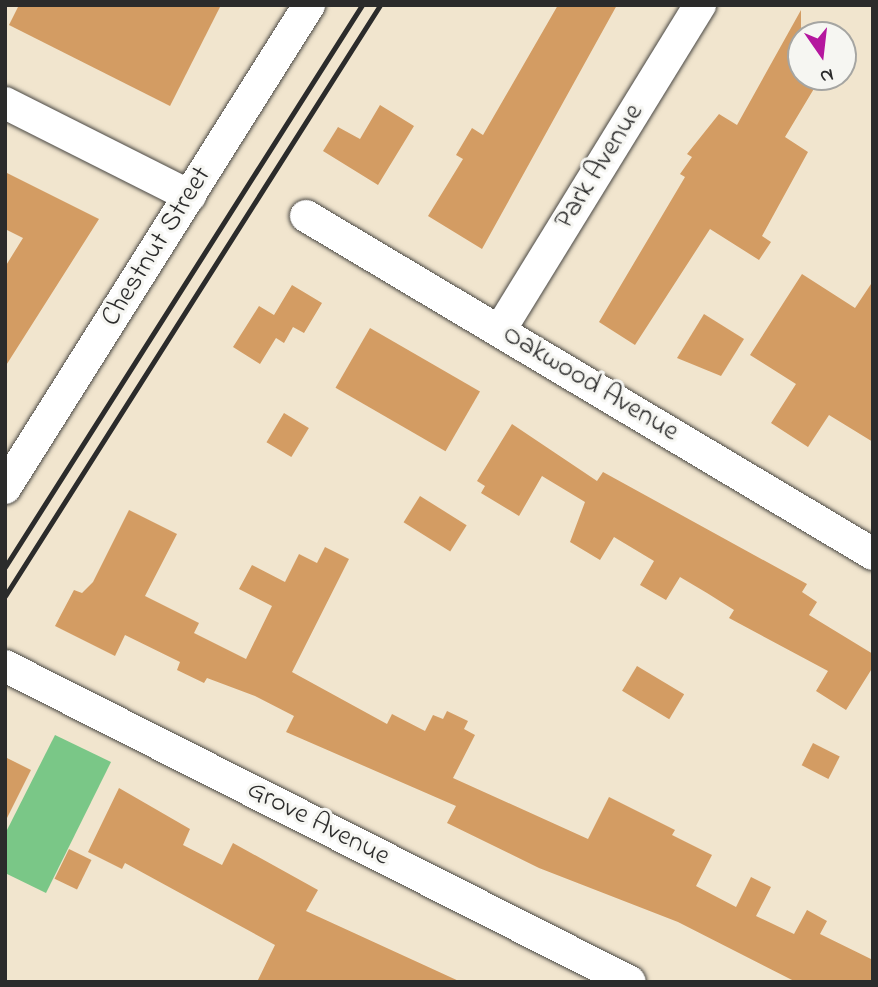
<!DOCTYPE html>
<html>
<head>
<meta charset="utf-8">
<style>
	body { margin:0 }
	#map { position:relative; width:878px; height:987px; overflow:hidden; background:#f1e5ce; font-family:"Indie Flower",sans-serif }
	div>[style] { position:absolute }
	[style*='--x'] { left:calc(var(--x)*1px); top:calc(var(--y)*1px); width:calc(var(--w)*1px); rotate:calc(var(--a)*1deg) }
	.green>* { inset:0; background:#7ac787 }
	.building>* { inset:0; background:#d39c63; transform-origin:0 0 }
	.roads { filter:drop-shadow(0 0 2px #494743) drop-shadow(0 0 2px #494743) }
	.minor>* { height:32px; margin:-16px; padding:0 16px; transform-origin:16px; border-radius:16px; background:#fff }
	.rail>* { height:5px; margin:-2.5px; padding:0 2.5px; transform-origin:2.5px; border-radius:2.5px; background:#2b2b2b }
	span { translate:-50% -50%; white-space:nowrap; text-align:center; line-height:1.15; -webkit-text-stroke:6px #f6f6f2; paint-order:stroke }
	.street-label { font-size:28px; color:#2b2b2b }
	.frame { position:absolute; inset:0; border:7px solid #2b2b2b; pointer-events:none }
	.north { position:absolute; left:787px; top:21px; width:70px; height:70px; box-sizing:border-box; background:#f6f6f2; border:2px solid #a5a5a2; border-radius:50%; rotate:166deg; font-size:19px; font-weight:700; line-height:28px; text-align:center; color:#2b2b2b }
	.north::after { content:''; display:block; margin:auto; width:24px; height:32px; background:#b5179e; clip-path:polygon(50% 0,100% 100%,50% 72%,0 100%) }
</style>
</head>
<body>
<div id="map">
	<div class="green">
		<div style="clip-path:polygon(55px 735px,111px 762px,46px 893px,5px 873px,5px 834px)"></div>
	</div>
	<div class="building">
		<div style="clip-path:polygon(19px 5px,221px 5px,170px 106px,9px 25px)"></div>
		<div style="clip-path:polygon(558px 5px,617px 5px,482px 249px,428px 216px,463px 159px,456px 155px,472px 128px,483px 135px)"></div>
		<div style="clip-path:polygon(801px 10px,801px 77px,821px 77px,785px 137px,808px 152px,762px 236px,771px 242px,759px 260px,710px 229px,635px 345px,599px 322px,685px 177px,680px 174px,692px 157px,687px 154px,719px 114px,737px 125px)"></div>
		<div style="clip-path:polygon(380px 105px,414px 126px,378px 185px,323px 151px,338px 127px,360px 139px)"></div>
		<div style="clip-path:polygon(5px 172px,99px 219px,5px 367px,5px 267px,23px 238px,5px 229px)"></div>
		<div style="clip-path:polygon(802px 274px,855px 308px,873px 281px,873px 442px,829px 415px,808px 447px,771px 423px,796px 384px,750px 355px)"></div>
		<div style="clip-path:polygon(292px 285px,322px 303px,304px 333px,293px 327px,284px 343px,276px 338px,260px 364px,233px 347px,259px 306px,274px 315px)"></div>
		<div style="clip-path:polygon(704px 314px,744px 339px,721px 376px,677px 358px)"></div>
		<div style="left:370px;top:328px;width:127px;height:69px;rotate:30deg"></div>
		<div style="left:284px;top:413px;width:29px;height:34px;rotate:31deg"></div>
		<div style="clip-path:polygon(512px 424px,597px 481px,603px 472px,807px 584px,802px 592px,817px 602px,809px 615px,873px 654px,873px 667px,846px 710px,816px 691px,828px 671px,729px 618px,734px 610px,707px 593px,680px 577px,666px 600px,640px 585px,654px 561px,614px 537px,600px 560px,570px 542px,585px 502px,542px 476px,519px 516px,481px 493px,485px 486px,477px 481px)"></div>
		<div style="left:420px;top:496px;width:55px;height:31px;rotate:32deg"></div>
		<div style="clip-path:polygon(129px 510px,177px 534px,145px 596px,199px 623px,194px 633px,246px 659px,272px 606px,239px 589px,252px 565px,285px 582px,299px 554px,317px 563px,325px 547px,349px 559px,292px 672px,387px 724px,392px 714px,425px 731px,433px 715px,443px 719px,447px 711px,468px 721px,464px 729px,475px 735px,453px 778px,588px 839px,609px 797px,675px 830px,672px 835px,712px 855px,696px 886px,736px 907px,751px 877px,771px 887px,756px 916px,794px 934px,807px 910px,827px 921px,820px 934px,873px 960px,873px 982px,796px 982px,678px 922px,539px 868px,447px 823px,456px 806px,286px 732px,294px 716px,255px 696px,207px 678px,204px 683px,177px 670px,180px 662px,125px 635px,115px 656px,55px 626px,74px 590px,82px 593px,93px 582px)"></div>
		<div style="left:637px;top:666px;width:55px;height:29px;rotate:31deg"></div>
		<div style="left:813px;top:743px;width:30px;height:25px;rotate:27deg"></div>
		<div style="clip-path:polygon(5px 757px,31px 770px,5px 822px)"></div>
		<div style="clip-path:polygon(119px 788px,190px 829px,183px 845px,222px 865px,233px 843px,318px 890px,306px 911px,461px 982px,257px 982px,275px 945px,125px 863px,122px 869px,88px 852px)"></div>
		<div style="left:69px;top:849px;width:25px;height:33px;rotate:26deg"></div>
	</div>
	<div class="roads">
		<div class="minor">
			<div style="--x:5;--y:103;--w:207;--a:26.7"></div>
			<div style="--x:306;--y:216;--w:660;--a:30.8"></div>
			<div style="--x:500;--y:330;--w:382;--a:-58.4"></div>
			<div style="--x:5;--y:488;--w:571;--a:-57.81"></div>
			<div style="--x:5;--y:666;--w:700;--a:26.82"></div>
		</div>
	</div>
	<div class="rail">
		<div style="--x:5;--y:567;--w:666;--a:-57.58"></div>
		<div style="--x:5;--y:596;--w:700;--a:-57.6"></div>
	</div>
	<div class="street-label">
		<span style="left:600px;top:167px;rotate:-58deg">Park Avenue</span>
		<span style="left:157px;top:247px;rotate:-58deg">Chestnut Street</span>
		<span style="left:590px;top:384px;rotate:31deg">Oakwood Avenue</span>
		<span style="left:318px;top:824px;rotate:27deg">Grove Avenue</span>
	</div>
	<div class="frame"></div>
	<div class="north">N</div>
</div>
</body>
</html>
